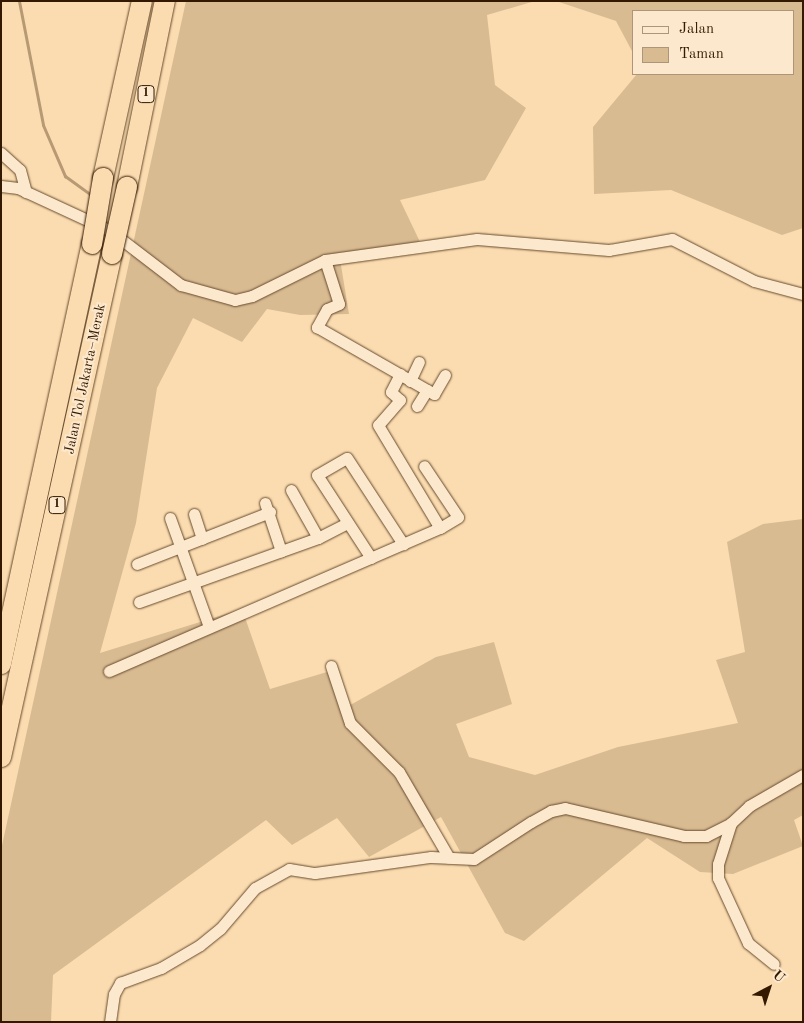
<!DOCTYPE html>
<html>
<head>
<meta charset="utf-8">
<style>
	body { margin:0 }
	#map { position:relative; width:804px; height:1023px; overflow:hidden; background:#fbdcb0; font-family:"Old Standard TT",serif }
	div>[style] { position:absolute }
	[style*='--x'] { left:calc(var(--x)*1px); top:calc(var(--y)*1px); width:calc(var(--w)*1px); rotate:calc(var(--a)*1deg) }
	.green>* { inset:0; background:#d9bb92 }
	.stream>* { height:3px; margin:-1.5px; padding:0 1.5px; transform-origin:1.5px; border-radius:1.5px; background:#b79a74 }
	.roads { filter:drop-shadow(0 0 1px #664a2d) drop-shadow(0 0 1px #664a2d) }
	.street>* { height:11px; margin:-5.5px; padding:0 5.5px; transform-origin:5.5px; border-radius:5.5px; background:#fce8cc }
	.highway>* { height:20px; margin:-10px; padding:0 10px; transform-origin:10px; border-radius:10px; background:#fbdcb0 }
	.bridges { filter:drop-shadow(0 0 1px #341901) drop-shadow(0 0 1px #341901) }
	.highway-bridge>* { height:20px; margin:-10px; padding:0 10px; transform-origin:10px; border-radius:10px; background:#fbdcb0 }
	span { translate:-50% -50%; white-space:nowrap; text-align:center; line-height:1.15; -webkit-text-stroke:4px #fce8cc; paint-order:stroke }
	.shield-label span { padding:1px 4px; background:#fce8cc; border:1px solid; border-radius:4px; -webkit-text-stroke-width:0 }
	.shield-label { font-size:12px; color:#341901; font-weight:700 }
	.street-label { font-size:14px; color:#341901 }
	.frame { position:absolute; inset:0; border:2px solid #341901; pointer-events:none }
	.legend { position:absolute; left:632px; top:10px; width:162px; height:65px; box-sizing:border-box; background:#fce8cc; border:1px solid #ac957b; margin:0; padding:6px 9px; list-style:none; font-size:15px; color:#341901 }
	.legend li { display:flex; align-items:center; gap:10px; height:25px }
	.legend b { width:25px; border:1px solid #ac957b }
	.north { position:absolute; left:744px; top:963px; width:50px; height:50px; -webkit-text-stroke:4px #fce8cc; paint-order:stroke; rotate:40deg; font-size:14px; font-weight:700; line-height:20px; text-align:center; color:#341901 }
	.north::after { content:''; display:block; margin:auto; width:18px; height:22px; background:#341901; clip-path:polygon(50% 0,100% 100%,50% 72%,0 100%) }
</style>
</head>
<body>
<div id="map">
	<div class="green">
		<div style="clip-path:polygon(186px 1px,535px 1px,487px 15px,495px 85px,526px 108px,485px 180px,400px 200px,421px 244px,339px 253px,349px 314px,300px 315px,267px 309px,242px 342px,193px 318px,157px 388px,136px 523px,100px 653px,242px 609px,270px 689px,327px 672px,345px 708px,436px 657px,494px 642px,512px 704px,456px 724px,469px 757px,535px 775px,618px 747px,738px 723px,716px 660px,745px 652px,727px 542px,763px 524px,803px 519px,803px 815px,794px 820px,803px 846px,733px 874px,700px 872px,647px 838px,524px 941px,505px 933px,441px 817px,369px 857px,337px 818px,292px 845px,266px 820px,53px 975px,51px 1022px,1px 1022px,1px 850px)"></div>
		<div style="clip-path:polygon(556px 1px,803px 1px,803px 228px,782px 235px,671px 190px,594px 194px,593px 127px,637px 74px,793px 74px,793px 11px,633px 11px,633px 53px,616px 21px)"></div>
	</div>
	<div class="stream">
		<div style="--x:19;--y:1;--w:126;--a:79"></div>
		<div style="--x:43;--y:125;--w:56;--a:66.7"></div>
		<div style="--x:65;--y:176;--w:36;--a:36"></div>
	</div>
	<div class="roads">
		<div class="street">
			<div style="--x:1;--y:153;--w:25;--a:42"></div>
			<div style="--x:20;--y:170;--w:23;--a:75"></div>
			<div style="--x:1;--y:186;--w:17;--a:7"></div>
			<div style="--x:18;--y:188;--w:100;--a:24.8"></div>
			<div style="--x:109;--y:230;--w:91;--a:37.4"></div>
			<div style="--x:181;--y:285;--w:56;--a:15.5"></div>
			<div style="--x:235;--y:300;--w:17;--a:-13"></div>
			<div style="--x:252;--y:296;--w:81;--a:-26.3"></div>
			<div style="--x:325;--y:260;--w:153;--a:-7.9"></div>
			<div style="--x:477;--y:239;--w:132;--a:4.8"></div>
			<div style="--x:609;--y:250;--w:64;--a:-9.9"></div>
			<div style="--x:672;--y:239;--w:92;--a:27.1"></div>
			<div style="--x:754;--y:281;--w:51;--a:14.9"></div>
			<div style="--x:325;--y:260;--w:46;--a:72.3"></div>
			<div style="--x:339;--y:304;--w:13;--a:157"></div>
			<div style="--x:327;--y:309;--w:21;--a:119"></div>
			<div style="--x:317;--y:327;--w:135;--a:29.8"></div>
			<div style="--x:434;--y:394;--w:22;--a:-60"></div>
			<div style="--x:400;--y:374;--w:20;--a:117"></div>
			<div style="--x:391;--y:392;--w:12;--a:42"></div>
			<div style="--x:400;--y:400;--w:33;--a:131"></div>
			<div style="--x:378;--y:425;--w:120;--a:59"></div>
			<div style="--x:440;--y:528;--w:21;--a:-31"></div>
			<div style="--x:458;--y:517;--w:61;--a:-123.7"></div>
			<div style="--x:410;--y:381;--w:21;--a:-65"></div>
			<div style="--x:417;--y:406;--w:19;--a:-58"></div>
			<div style="--x:291;--y:490;--w:55;--a:60.6"></div>
			<div style="--x:265;--y:503;--w:51;--a:71.6"></div>
			<div style="--x:194;--y:514;--w:26;--a:72"></div>
			<div style="--x:170;--y:518;--w:116;--a:70.3"></div>
			<div style="--x:371;--y:558;--w:99;--a:-123"></div>
			<div style="--x:317;--y:475;--w:34;--a:-30"></div>
			<div style="--x:347;--y:458;--w:103;--a:56.9"></div>
			<div style="--x:137;--y:564;--w:143;--a:-21.4"></div>
			<div style="--x:139;--y:602;--w:190;--a:-19.7"></div>
			<div style="--x:318;--y:538;--w:31;--a:-27"></div>
			<div style="--x:331;--y:666;--w:60;--a:71.6"></div>
			<div style="--x:350;--y:723;--w:69;--a:45"></div>
			<div style="--x:399;--y:772;--w:99;--a:59.8"></div>
			<div style="--x:109;--y:671;--w:361;--a:-23.4"></div>
			<div style="--x:731;--y:823;--w:43;--a:107.6"></div>
			<div style="--x:718;--y:864;--w:14;--a:90"></div>
			<div style="--x:718;--y:878;--w:72;--a:65.2"></div>
			<div style="--x:748;--y:943;--w:33;--a:39"></div>
			<div style="--x:110;--y:1022;--w:28;--a:-82"></div>
			<div style="--x:114;--y:994;--w:13;--a:-61"></div>
			<div style="--x:120;--y:983;--w:44;--a:-20.1"></div>
			<div style="--x:161;--y:968;--w:45;--a:-30.5"></div>
			<div style="--x:200;--y:945;--w:26;--a:-39"></div>
			<div style="--x:220;--y:929;--w:54;--a:-49.5"></div>
			<div style="--x:255;--y:888;--w:39;--a:-29"></div>
			<div style="--x:289;--y:869;--w:26;--a:9"></div>
			<div style="--x:315;--y:873;--w:117;--a:-7.9"></div>
			<div style="--x:431;--y:857;--w:43;--a:2.7"></div>
			<div style="--x:474;--y:859;--w:68;--a:-33"></div>
			<div style="--x:531;--y:822;--w:23;--a:-29"></div>
			<div style="--x:551;--y:811;--w:14;--a:-12"></div>
			<div style="--x:565;--y:808;--w:122;--a:13.2"></div>
			<div style="--x:684;--y:836;--w:22;--a:0"></div>
			<div style="--x:706;--y:836;--w:28;--a:-27"></div>
			<div style="--x:731;--y:823;--w:25;--a:-43"></div>
			<div style="--x:749;--y:806;--w:62;--a:-29.9"></div>
		</div>
		<div class="highway">
			<div style="--x:103;--y:178;--w:181;--a:-77.6"></div>
			<div style="--x:127;--y:187;--w:190;--a:-78.5"></div>
			<div style="--x:1;--y:664;--w:430;--a:-77.8"></div>
			<div style="--x:1;--y:757;--w:515;--a:-77.56"></div>
		</div>
	</div>
	<div class="bridges">
		<div class="highway-bridge">
			<div style="--x:92;--y:244;--w:67;--a:-80.5"></div>
			<div style="--x:112;--y:254;--w:69;--a:-77.4"></div>
		</div>
	</div>
	<div class="shield-label">
		<span style="left:146px;top:94px">1</span>
		<span style="left:57px;top:505px">1</span>
	</div>
	<div class="street-label">
		<span style="left:85px;top:379px;rotate:-78deg">Jalan Tol Jakarta–Merak</span>
	</div>
	<div class="frame"></div>
	<ul class="legend">
	<li><b style="height:6px;background:#fce8cc"></b>Jalan</li>
	<li><b style="height:14px;background:#d9bb92"></b>Taman</li>
	</ul>
	<div class="north">U</div>
</div>
</body>
</html>
